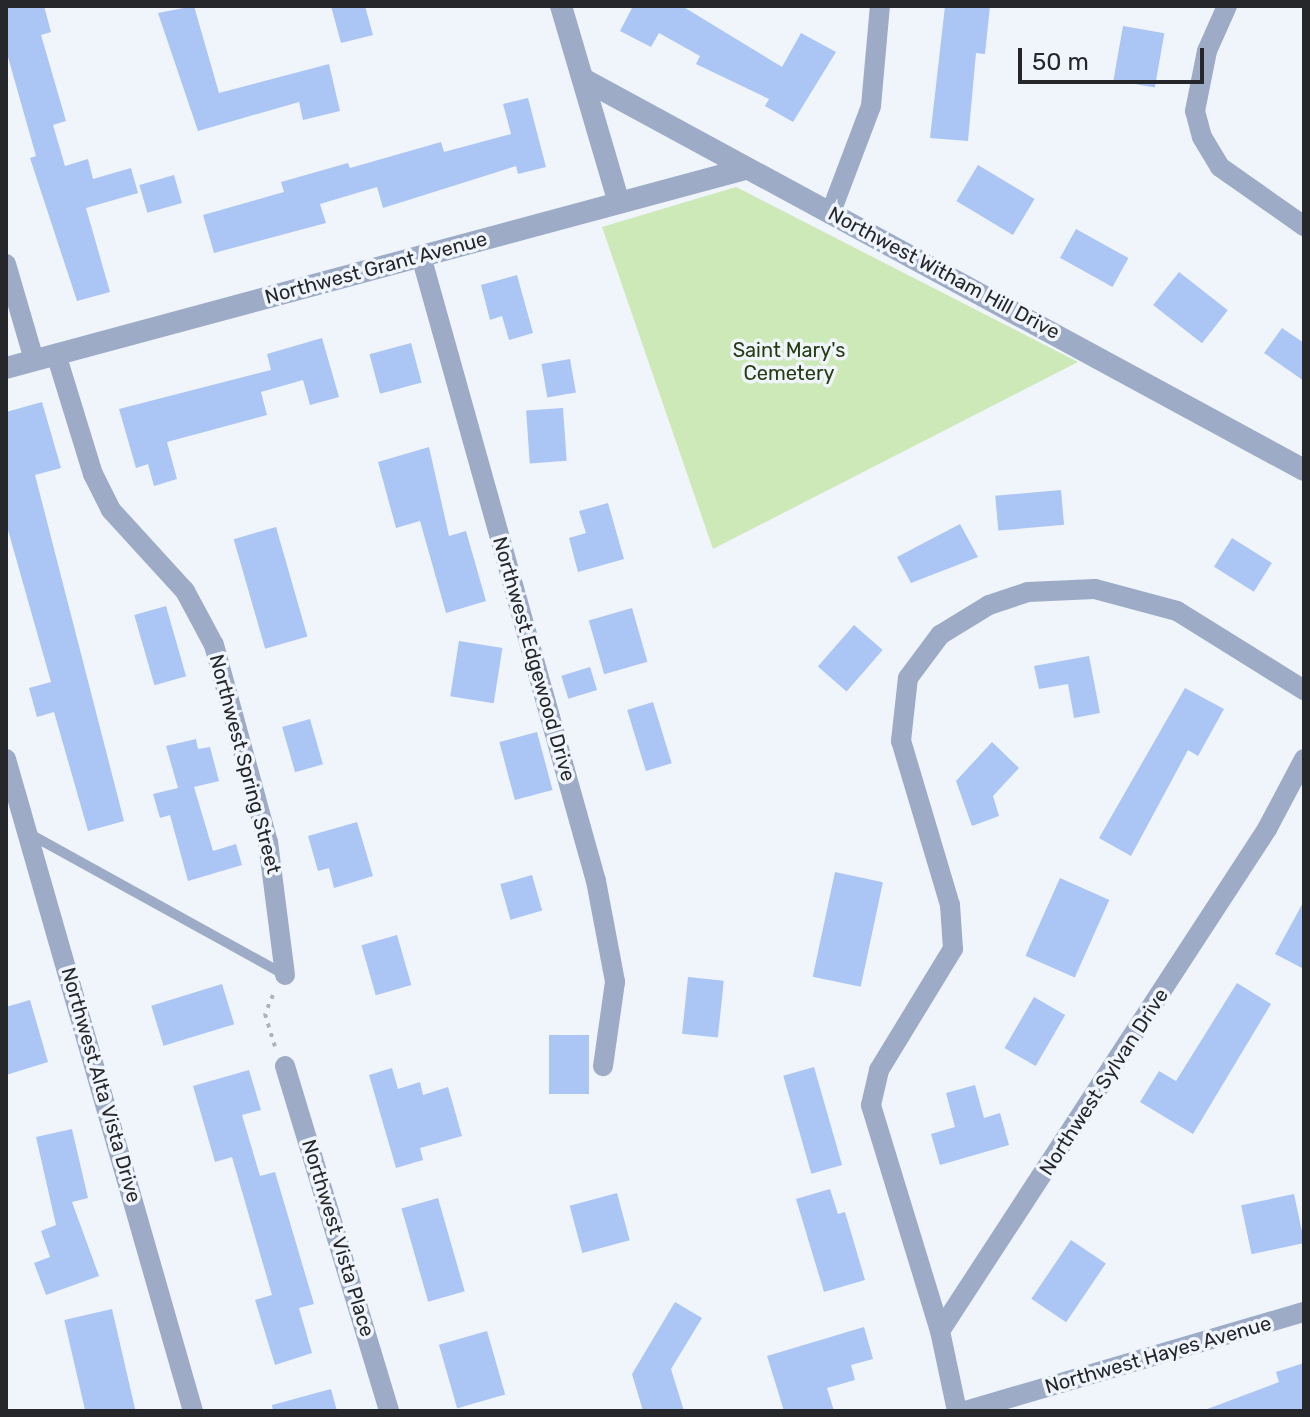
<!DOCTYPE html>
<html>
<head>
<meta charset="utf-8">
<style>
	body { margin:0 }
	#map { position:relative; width:1310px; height:1417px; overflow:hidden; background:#f0f5fc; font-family:Rubik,sans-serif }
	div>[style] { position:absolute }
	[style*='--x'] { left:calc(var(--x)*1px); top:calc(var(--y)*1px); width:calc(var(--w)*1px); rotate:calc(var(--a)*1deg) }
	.green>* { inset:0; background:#cde9b8 }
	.building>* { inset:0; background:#abc5f5; transform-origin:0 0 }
	.path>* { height:4px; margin-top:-2px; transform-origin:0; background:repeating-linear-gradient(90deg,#b0b4ba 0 4px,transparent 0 10px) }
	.service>* { height:10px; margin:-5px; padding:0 5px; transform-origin:5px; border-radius:5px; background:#9dabc6 }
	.minor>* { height:20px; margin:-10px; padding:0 10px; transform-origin:10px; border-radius:10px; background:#9dabc6 }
	.tertiary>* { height:22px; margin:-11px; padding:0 11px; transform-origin:11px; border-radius:11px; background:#9dabc6 }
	span { translate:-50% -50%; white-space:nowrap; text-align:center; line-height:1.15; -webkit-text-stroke:7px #f0f5fc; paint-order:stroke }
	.street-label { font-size:20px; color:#26272a }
	.park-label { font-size:20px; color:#263c10 }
	.frame { position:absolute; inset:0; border:8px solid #26272a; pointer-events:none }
	.scale { position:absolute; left:1018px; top:48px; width:186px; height:36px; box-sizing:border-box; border:4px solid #26272a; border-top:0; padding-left:10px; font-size:24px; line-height:28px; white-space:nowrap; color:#26272a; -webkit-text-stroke:6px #f0f5fc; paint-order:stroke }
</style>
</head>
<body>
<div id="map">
	<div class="green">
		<div style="clip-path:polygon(736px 187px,1078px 362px,713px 549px,602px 227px)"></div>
	</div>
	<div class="building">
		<div style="clip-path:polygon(6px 6px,44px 6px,51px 32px,41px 35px,66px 121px,53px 125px,65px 166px,88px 159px,93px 179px,131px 168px,138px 193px,86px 208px,110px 292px,77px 301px,30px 158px,36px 156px,6px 50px)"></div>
		<div style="clip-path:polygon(194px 6px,219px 93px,329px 64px,340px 111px,303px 120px,299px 102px,198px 131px,158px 13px)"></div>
		<div style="clip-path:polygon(331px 6px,365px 6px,373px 35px,341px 43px)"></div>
		<div style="clip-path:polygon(633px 6px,682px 6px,782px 67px,801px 33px,836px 52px,793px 122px,765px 106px,769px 99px,696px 64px,700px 56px,659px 33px,651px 47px,620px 31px)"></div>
		<div style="clip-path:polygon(945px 6px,990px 6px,985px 54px,976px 53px,968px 141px,930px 138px)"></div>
		<div style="left:1123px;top:26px;width:42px;height:55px;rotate:10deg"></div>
		<div style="clip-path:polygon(528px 98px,546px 167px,518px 174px,516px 166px,383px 208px,377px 187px,320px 204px,326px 223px,214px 253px,203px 215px,284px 192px,281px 182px,348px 163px,350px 168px,441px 142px,444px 152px,511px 134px,503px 104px)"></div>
		<div style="left:978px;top:165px;width:66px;height:42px;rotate:31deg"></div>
		<div style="left:174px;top:175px;width:29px;height:36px;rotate:74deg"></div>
		<div style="left:1076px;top:229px;width:60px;height:33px;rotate:29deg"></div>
		<div style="left:1179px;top:272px;width:62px;height:42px;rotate:38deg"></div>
		<div style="clip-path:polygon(517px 275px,533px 333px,509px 340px,502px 316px,490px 320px,481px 285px)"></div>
		<div style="clip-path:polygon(1282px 328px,1304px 343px,1304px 381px,1264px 353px)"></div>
		<div style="clip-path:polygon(322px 338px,339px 397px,310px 405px,303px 380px,261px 392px,267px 415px,167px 442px,177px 479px,154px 486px,148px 464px,136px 468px,119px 409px,271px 370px,267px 354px)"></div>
		<div style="left:411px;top:343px;width:41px;height:43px;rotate:75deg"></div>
		<div style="left:570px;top:359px;width:34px;height:29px;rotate:80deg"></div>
		<div style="clip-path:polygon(42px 402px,61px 468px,35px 475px,124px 821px,88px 831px,54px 712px,37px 717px,29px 688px,51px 682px,6px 523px,6px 412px)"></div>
		<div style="left:563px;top:408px;width:53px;height:37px;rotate:86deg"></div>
		<div style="clip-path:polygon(429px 447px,449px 536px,466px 531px,486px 601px,446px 613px,420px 521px,396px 528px,378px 462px)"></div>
		<div style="left:1061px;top:490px;width:35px;height:66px;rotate:85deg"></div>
		<div style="clip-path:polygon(608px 503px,624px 559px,578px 572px,569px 538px,586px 533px,579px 511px)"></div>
		<div style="clip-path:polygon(960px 524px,978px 557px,911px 583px,897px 557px)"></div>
		<div style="left:276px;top:527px;width:114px;height:44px;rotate:74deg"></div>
		<div style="left:1232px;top:538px;width:47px;height:34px;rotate:32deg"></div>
		<div style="left:166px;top:606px;width:73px;height:33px;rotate:74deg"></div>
		<div style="left:632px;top:608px;width:56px;height:45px;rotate:74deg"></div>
		<div style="left:854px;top:625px;width:38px;height:55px;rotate:41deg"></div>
		<div style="left:459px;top:641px;width:44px;height:56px;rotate:9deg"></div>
		<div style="clip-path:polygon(1089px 656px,1100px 713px,1074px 718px,1068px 684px,1039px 689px,1034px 666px)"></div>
		<div style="left:590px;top:667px;width:24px;height:30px;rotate:73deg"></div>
		<div style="clip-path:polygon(1185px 688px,1224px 709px,1198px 756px,1188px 750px,1131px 856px,1099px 838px)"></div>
		<div style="left:653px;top:702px;width:64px;height:27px;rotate:73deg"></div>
		<div style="left:310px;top:719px;width:47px;height:29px;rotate:74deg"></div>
		<div style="left:537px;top:732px;width:60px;height:39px;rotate:75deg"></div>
		<div style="clip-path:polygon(196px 739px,198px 749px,210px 747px,219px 781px,194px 787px,213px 851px,236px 844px,242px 865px,188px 881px,170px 815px,160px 818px,153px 794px,178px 788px,166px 746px)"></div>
		<div style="clip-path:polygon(992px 742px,1019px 768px,993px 796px,999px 816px,972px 826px,956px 781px)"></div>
		<div style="clip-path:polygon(357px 822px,373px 876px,334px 888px,329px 868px,318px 871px,308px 836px)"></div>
		<div style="left:835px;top:872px;width:49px;height:107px;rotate:12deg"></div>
		<div style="left:532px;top:875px;width:37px;height:33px;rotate:74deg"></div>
		<div style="left:1060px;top:878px;width:54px;height:85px;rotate:24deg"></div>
		<div style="clip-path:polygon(1304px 901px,1304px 969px,1275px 954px)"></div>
		<div style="left:397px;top:935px;width:52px;height:37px;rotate:74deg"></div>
		<div style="left:688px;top:977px;width:36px;height:57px;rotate:6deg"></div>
		<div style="clip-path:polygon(1237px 983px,1271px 1004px,1193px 1134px,1140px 1102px,1159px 1071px,1176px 1081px)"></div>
		<div style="left:222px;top:984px;width:42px;height:74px;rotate:73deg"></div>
		<div style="left:1034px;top:997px;width:36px;height:59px;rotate:30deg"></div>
		<div style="clip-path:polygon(30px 1000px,48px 1062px,6px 1075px,6px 1007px)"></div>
		<div style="left:549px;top:1035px;width:40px;height:59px"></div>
		<div style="left:814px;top:1067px;width:102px;height:32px;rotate:74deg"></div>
		<div style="clip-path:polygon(392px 1068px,398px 1089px,420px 1082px,423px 1095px,448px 1087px,462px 1136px,420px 1148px,423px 1160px,396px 1168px,369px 1075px)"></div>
		<div style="clip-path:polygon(249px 1070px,261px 1110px,242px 1115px,260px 1176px,275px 1172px,314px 1304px,299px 1308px,312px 1353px,275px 1365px,255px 1300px,272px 1295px,232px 1157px,215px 1162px,193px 1086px)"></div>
		<div style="clip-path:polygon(975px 1085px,984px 1118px,1000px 1113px,1009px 1145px,940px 1165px,931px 1134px,955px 1127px,946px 1093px)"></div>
		<div style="clip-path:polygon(72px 1129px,88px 1198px,72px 1202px,99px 1276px,46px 1295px,34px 1263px,50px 1257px,41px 1231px,56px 1225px,36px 1137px)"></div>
		<div style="clip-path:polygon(830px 1189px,838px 1214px,845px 1212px,865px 1280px,824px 1292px,796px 1199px)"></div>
		<div style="left:617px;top:1193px;width:49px;height:49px;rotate:75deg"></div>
		<div style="left:1294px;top:1194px;width:50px;height:54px;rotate:78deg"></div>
		<div style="left:438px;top:1198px;width:97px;height:38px;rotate:74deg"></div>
		<div style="left:1071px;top:1240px;width:42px;height:71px;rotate:34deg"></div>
		<div style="clip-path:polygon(675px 1302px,702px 1318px,671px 1369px,684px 1411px,643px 1411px,632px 1374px)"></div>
		<div style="left:112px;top:1309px;width:105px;height:49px;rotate:77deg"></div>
		<div style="clip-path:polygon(864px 1327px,873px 1359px,851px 1365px,855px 1380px,827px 1388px,834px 1411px,784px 1411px,767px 1356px)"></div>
		<div style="left:487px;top:1331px;width:66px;height:50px;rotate:74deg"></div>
		<div style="clip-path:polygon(1304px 1363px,1304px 1411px,1202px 1411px,1279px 1382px,1276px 1372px)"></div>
		<div style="clip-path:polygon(331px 1389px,337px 1411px,273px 1411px,272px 1405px)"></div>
	</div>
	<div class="path">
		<div style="--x:273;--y:995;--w:21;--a:113"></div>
		<div style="--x:265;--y:1014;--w:34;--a:73"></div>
	</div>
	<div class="service">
		<div style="--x:28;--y:833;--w:294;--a:28.9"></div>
	</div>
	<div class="minor">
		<div style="--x:1227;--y:6;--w:49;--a:114"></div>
		<div style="--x:1207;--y:51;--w:61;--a:101.3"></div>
		<div style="--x:1195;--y:111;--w:27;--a:75"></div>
		<div style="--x:1202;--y:137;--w:35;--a:59"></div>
		<div style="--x:1220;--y:167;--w:103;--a:35.1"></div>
		<div style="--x:831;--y:212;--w:113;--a:-69.3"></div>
		<div style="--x:871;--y:106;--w:100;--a:-84.9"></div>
		<div style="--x:421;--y:256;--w:649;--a:74.36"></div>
		<div style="--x:596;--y:881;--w:103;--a:79.3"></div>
		<div style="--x:615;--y:982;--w:85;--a:98.1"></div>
		<div style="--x:6;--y:264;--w:100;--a:73.7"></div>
		<div style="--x:56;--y:354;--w:126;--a:72.9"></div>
		<div style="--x:93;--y:474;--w:40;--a:63.4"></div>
		<div style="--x:111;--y:510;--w:110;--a:47.6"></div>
		<div style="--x:185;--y:591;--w:61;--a:61.8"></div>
		<div style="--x:214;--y:645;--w:204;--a:74.7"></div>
		<div style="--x:268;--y:842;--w:134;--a:82.7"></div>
		<div style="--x:6;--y:759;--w:678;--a:74"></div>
		<div style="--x:285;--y:1066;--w:360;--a:73.2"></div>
		<div style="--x:940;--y:1331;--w:236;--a:-107"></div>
		<div style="--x:871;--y:1105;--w:36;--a:-77"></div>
		<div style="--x:879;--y:1070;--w:142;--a:-58.6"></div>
		<div style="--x:953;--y:949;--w:44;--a:-93.9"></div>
		<div style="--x:950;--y:905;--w:171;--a:-106.6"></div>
		<div style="--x:901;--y:741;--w:63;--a:-83.7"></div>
		<div style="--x:908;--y:678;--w:54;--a:-53.3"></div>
		<div style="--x:940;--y:635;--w:57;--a:-31.5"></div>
		<div style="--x:989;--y:605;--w:41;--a:-18.4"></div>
		<div style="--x:1028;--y:592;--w:67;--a:-2.6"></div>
		<div style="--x:1095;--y:589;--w:85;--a:15"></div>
		<div style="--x:1177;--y:611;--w:150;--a:31.9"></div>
		<div style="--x:957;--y:1411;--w:82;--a:-102"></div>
		<div style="--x:940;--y:1331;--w:599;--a:-56.92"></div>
		<div style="--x:1267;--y:829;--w:79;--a:-62.1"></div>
		<div style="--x:965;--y:1411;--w:353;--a:-16.3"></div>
	</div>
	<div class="tertiary">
		<div style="--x:561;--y:6;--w:205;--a:73.6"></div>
		<div style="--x:583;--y:79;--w:820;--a:28.47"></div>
		<div style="--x:6;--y:368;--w:765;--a:-15.07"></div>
	</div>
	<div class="street-label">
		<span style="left:376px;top:268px;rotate:-15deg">Northwest Grant Avenue</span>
		<span style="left:944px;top:273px;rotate:28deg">Northwest Witham Hill Drive</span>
		<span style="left:534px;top:659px;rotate:74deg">Northwest Edgewood Drive</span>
		<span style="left:245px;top:764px;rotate:75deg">Northwest Spring Street</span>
		<span style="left:1104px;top:1082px;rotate:-57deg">Northwest Sylvan Drive</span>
		<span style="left:101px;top:1085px;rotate:74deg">Northwest Alta Vista Drive</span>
		<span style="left:338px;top:1238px;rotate:73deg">Northwest Vista Place</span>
		<span style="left:1158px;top:1355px;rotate:-16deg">Northwest Hayes Avenue</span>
	</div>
	<div class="park-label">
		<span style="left:789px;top:362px">Saint Mary's<br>Cemetery</span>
	</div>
	<div class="frame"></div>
	<div class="scale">50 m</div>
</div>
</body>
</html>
